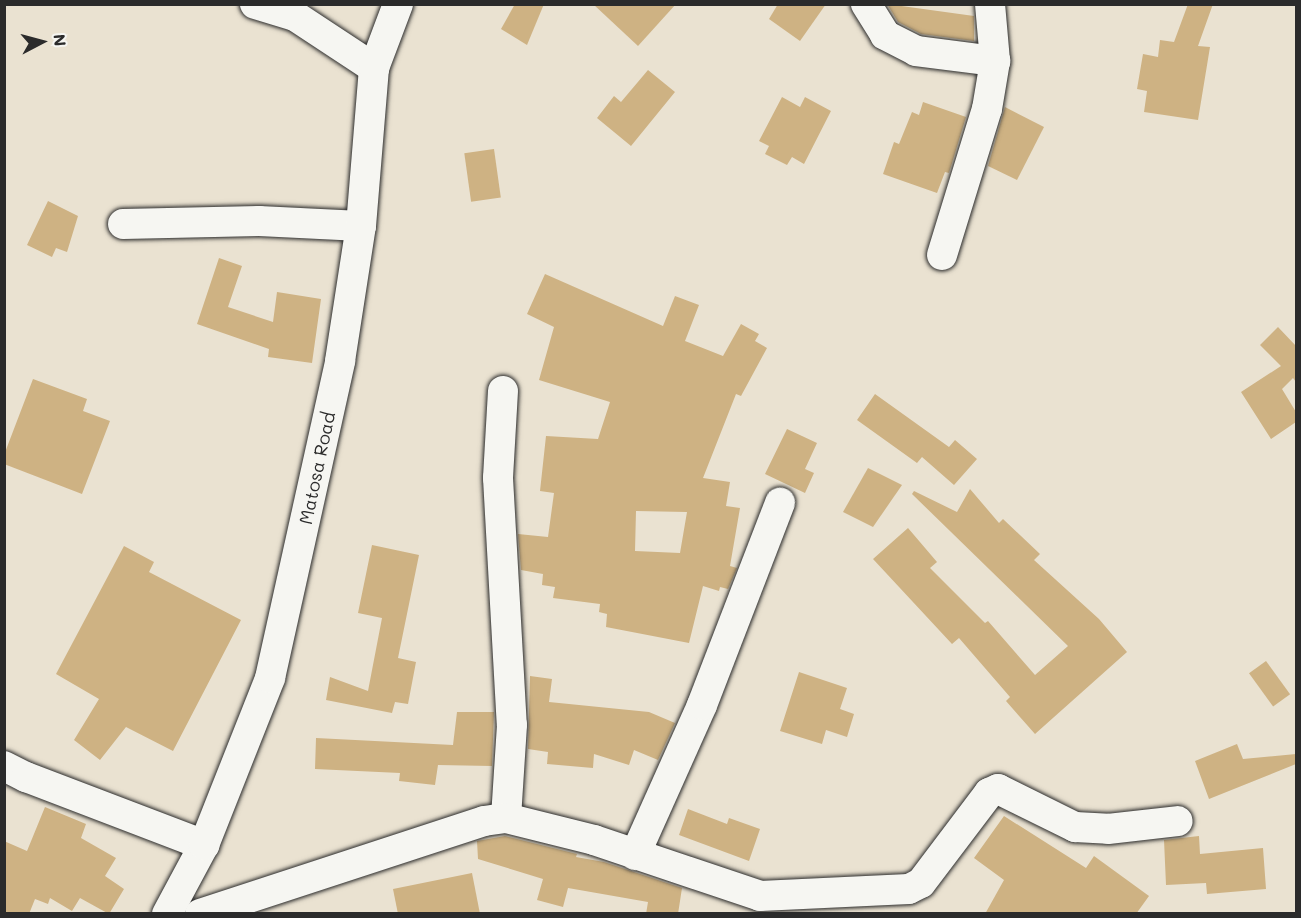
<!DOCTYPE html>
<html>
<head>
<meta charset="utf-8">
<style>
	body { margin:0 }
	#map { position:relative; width:1301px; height:918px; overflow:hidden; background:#eae2d1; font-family:Mali,sans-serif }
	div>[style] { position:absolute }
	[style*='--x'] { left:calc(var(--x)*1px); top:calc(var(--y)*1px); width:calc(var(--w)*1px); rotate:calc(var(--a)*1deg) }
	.building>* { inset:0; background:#ceb283; transform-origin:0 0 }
	.roads { filter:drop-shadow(0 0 2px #2b2b2b) drop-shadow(0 0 2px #2b2b2b) }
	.minor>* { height:30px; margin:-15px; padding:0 15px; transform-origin:15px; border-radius:15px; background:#f6f6f2 }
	span { translate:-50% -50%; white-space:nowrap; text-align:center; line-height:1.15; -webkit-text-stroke:6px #f6f6f2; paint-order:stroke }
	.street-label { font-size:18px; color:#2b2b2b }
	.frame { position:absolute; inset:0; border:6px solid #2b2b2b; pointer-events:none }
	.north { position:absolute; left:12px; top:12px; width:60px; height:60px; -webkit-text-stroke:4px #f6f6f2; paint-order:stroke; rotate:84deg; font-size:16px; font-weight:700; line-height:24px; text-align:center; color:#2b2b2b }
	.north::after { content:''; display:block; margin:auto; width:21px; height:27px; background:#2b2b2b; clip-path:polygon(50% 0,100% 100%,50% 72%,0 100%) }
</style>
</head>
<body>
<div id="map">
	<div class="building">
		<div style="clip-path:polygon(515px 4px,544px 4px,527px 45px,501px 29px)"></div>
		<div style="clip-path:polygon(593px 4px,676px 4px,638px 46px)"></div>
		<div style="clip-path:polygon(778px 4px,826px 4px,800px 41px,769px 19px)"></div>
		<div style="clip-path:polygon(887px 4px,974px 16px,974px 41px,921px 34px,898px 22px)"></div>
		<div style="clip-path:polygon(1188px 4px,1213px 4px,1198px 46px,1210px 47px,1198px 120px,1144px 112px,1147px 91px,1137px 89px,1143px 54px,1158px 57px,1160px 40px,1174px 42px)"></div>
		<div style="clip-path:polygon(648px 70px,675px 92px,631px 146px,597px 118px,614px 96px,621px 102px)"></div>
		<div style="clip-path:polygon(782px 97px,800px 107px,805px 97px,831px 111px,804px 164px,792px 157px,787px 165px,765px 154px,769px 146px,759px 141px)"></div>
		<div style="clip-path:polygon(923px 102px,966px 117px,949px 173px,945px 172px,937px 193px,883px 174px,894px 142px,899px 144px,912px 112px,919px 115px)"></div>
		<div style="clip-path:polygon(1005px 107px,1044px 127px,1017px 180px,988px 166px)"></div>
		<div style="left:494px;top:149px;width:49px;height:30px;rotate:82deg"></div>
		<div style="clip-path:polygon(48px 201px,78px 216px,67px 252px,56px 248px,52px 257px,27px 245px)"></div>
		<div style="clip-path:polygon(219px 258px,242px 266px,228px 307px,273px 322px,277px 292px,321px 299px,312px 363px,268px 357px,269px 349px,197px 324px)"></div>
		<div style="clip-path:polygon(evenodd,545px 274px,663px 326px,675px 296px,699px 305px,685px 341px,723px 356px,741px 324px,759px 334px,755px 341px,767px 348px,741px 396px,736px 394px,703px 478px,730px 482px,726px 506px,740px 508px,730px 566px,737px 568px,728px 589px,720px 587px,719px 591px,703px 586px,689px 643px,606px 627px,607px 614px,599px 612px,600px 604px,553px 598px,555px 587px,542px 585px,543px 574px,521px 570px,518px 534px,548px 537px,554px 493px,540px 491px,546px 436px,598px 439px,610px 402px,539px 380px,554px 327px,527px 314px,545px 274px,636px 511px,687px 512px,680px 553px,635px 551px,636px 511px)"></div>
		<div style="clip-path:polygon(1278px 327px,1296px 346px,1296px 382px,1293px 378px,1282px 389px,1296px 412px,1296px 422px,1271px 439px,1241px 392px,1281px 366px,1260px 345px)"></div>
		<div style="clip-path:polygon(33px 379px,87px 399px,83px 411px,110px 421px,82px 494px,4px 464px,4px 455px)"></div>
		<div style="clip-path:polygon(875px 394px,949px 447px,955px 440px,977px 459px,954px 485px,922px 457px,917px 463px,857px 420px)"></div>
		<div style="clip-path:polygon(787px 429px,817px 443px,805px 469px,814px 473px,805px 493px,765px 474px)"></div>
		<div style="clip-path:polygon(868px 468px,902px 485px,873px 527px,843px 512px)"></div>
		<div style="clip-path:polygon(970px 489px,999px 523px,1003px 519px,1040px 554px,1034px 560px,1099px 619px,1127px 652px,1035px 734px,1006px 701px,1010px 697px,959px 638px,952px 644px,873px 559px,908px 528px,937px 562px,930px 568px,985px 623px,988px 621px,1035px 675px,1068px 646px,912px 494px,914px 491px,957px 512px)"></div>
		<div style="clip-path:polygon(372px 545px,419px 555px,398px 658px,416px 662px,408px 704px,395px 702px,392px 713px,326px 700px,330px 677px,368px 691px,382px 618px,358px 613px)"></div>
		<div style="clip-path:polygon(124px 546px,154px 562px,149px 572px,241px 620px,173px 751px,126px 727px,100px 760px,74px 740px,99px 699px,56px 674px)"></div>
		<div style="left:1266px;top:661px;width:41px;height:21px;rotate:54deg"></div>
		<div style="clip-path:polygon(799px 672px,847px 688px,840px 709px,854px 714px,847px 737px,826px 730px,822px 744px,780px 731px)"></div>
		<div style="clip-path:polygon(530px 676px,552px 679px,549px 702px,649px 712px,675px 723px,658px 760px,634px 750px,629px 765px,594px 754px,593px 768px,547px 764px,548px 752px,528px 749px)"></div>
		<div style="clip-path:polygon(457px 712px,494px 712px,492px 766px,438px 765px,435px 785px,399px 781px,400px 773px,315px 769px,316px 738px,453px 745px)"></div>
		<div style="clip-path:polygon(1237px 744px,1243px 759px,1296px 754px,1296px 764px,1209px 799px,1195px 761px)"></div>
		<div style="clip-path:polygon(45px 807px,86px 824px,81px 838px,116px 858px,105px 876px,124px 889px,109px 914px,80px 898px,72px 911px,50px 898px,48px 904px,35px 899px,29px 914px,4px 914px,4px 841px,27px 851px)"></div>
		<div style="clip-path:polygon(688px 809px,727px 824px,729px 818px,760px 829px,749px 861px,679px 835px)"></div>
		<div style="clip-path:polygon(1004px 816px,1086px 868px,1094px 856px,1149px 896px,1136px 914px,985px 914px,1004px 880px,974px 858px)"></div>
		<div style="clip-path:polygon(505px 836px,577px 854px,576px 857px,604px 862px,682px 888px,678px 914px,646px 914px,648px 902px,568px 888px,563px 907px,537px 900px,543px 879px,478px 859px,477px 841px)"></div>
		<div style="clip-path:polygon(1199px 836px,1200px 854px,1263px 848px,1266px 889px,1207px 894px,1206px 883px,1166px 885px,1164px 840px)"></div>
		<div style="clip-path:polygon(472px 873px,480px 914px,398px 914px,393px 889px)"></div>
	</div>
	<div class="roads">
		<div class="minor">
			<div style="--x:255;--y:4;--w:42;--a:16.7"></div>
			<div style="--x:295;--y:16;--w:95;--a:33.4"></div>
			<div style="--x:866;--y:4;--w:36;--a:58"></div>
			<div style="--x:885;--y:35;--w:35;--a:27"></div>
			<div style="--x:916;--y:51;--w:80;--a:7.2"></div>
			<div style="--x:123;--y:224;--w:136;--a:-1.3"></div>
			<div style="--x:259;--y:221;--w:102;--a:2.8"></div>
			<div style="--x:942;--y:255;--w:153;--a:-72.9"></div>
			<div style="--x:987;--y:109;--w:49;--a:-80.5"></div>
			<div style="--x:995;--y:61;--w:57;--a:-95"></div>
			<div style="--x:503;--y:391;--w:87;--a:93.3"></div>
			<div style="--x:498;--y:478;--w:247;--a:86.8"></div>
			<div style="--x:512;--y:725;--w:93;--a:93.7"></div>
			<div style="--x:4;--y:766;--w:25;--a:27"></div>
			<div style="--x:26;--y:777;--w:191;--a:20.9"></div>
			<div style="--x:635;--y:855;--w:164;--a:-65.9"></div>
			<div style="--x:702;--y:705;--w:217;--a:-68.9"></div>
			<div style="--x:167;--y:914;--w:78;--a:-61.8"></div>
			<div style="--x:204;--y:845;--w:180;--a:-68.4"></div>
			<div style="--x:270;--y:678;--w:325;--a:-77.5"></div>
			<div style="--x:340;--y:361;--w:137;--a:-81.2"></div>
			<div style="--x:361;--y:226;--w:159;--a:-85.3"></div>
			<div style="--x:374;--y:68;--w:68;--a:-69.4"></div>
			<div style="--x:200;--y:914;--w:299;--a:-18.1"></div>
			<div style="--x:484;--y:821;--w:22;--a:-8"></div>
			<div style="--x:506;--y:818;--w:91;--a:14"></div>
			<div style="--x:594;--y:840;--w:175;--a:18.6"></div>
			<div style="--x:760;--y:896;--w:149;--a:-2.7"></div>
			<div style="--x:909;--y:889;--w:13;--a:-27"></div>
			<div style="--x:921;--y:883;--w:113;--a:-52.9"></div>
			<div style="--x:989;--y:793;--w:10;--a:-24"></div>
			<div style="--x:998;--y:789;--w:86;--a:26.3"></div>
			<div style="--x:1075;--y:827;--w:33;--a:3"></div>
			<div style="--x:1108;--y:829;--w:70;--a:-6.5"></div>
		</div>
	</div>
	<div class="street-label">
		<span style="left:317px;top:468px;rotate:-78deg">Matosa Road</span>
	</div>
	<div class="frame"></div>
	<div class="north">N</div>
</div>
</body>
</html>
